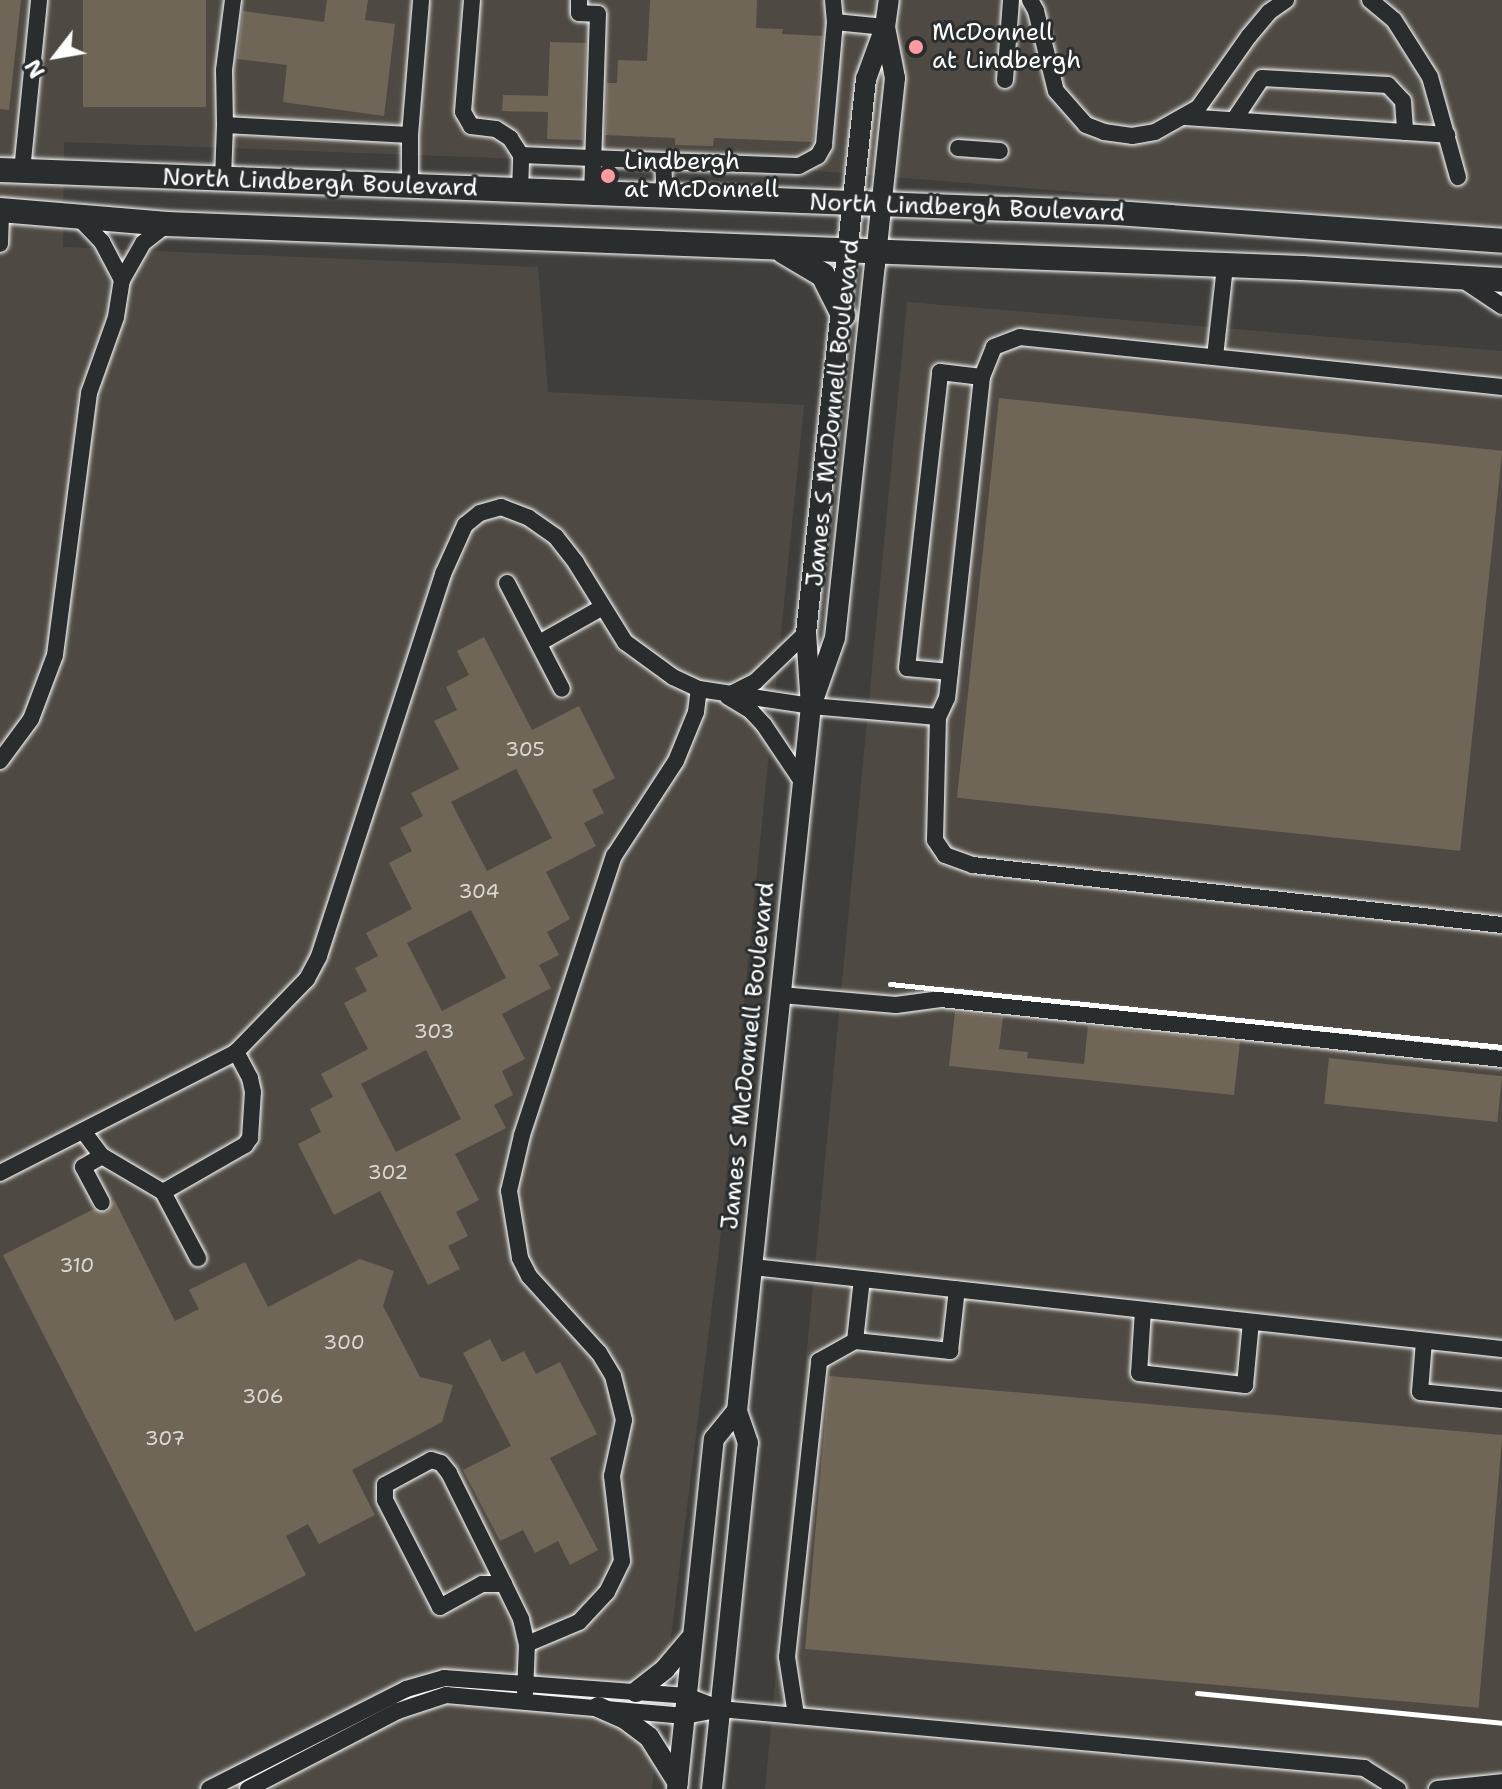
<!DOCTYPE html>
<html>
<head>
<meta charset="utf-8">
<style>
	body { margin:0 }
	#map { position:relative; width:1502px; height:1789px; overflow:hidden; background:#3f3e3a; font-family:"Shantell Sans",sans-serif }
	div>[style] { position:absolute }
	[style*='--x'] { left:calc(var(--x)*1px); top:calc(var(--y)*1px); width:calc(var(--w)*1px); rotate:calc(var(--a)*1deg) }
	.built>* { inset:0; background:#4e4a43 }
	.building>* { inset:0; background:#706657; transform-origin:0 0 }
	.roads { filter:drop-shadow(0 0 2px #fff) drop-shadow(0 0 2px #fff) }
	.minor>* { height:16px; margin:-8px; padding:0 8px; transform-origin:8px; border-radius:8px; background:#2a2d2e }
	.major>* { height:20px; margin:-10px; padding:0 10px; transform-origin:10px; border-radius:10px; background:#2a2d2e }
	.highway>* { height:24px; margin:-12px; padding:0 12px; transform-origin:12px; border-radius:12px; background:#2a2d2e }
	.rail>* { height:5px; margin:-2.5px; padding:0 2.5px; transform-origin:2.5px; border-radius:2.5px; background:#fff }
	.dots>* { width:22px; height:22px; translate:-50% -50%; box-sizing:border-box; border:4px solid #2a2d2e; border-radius:50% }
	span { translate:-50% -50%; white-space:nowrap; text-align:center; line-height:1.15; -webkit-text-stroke:6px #2a2d2e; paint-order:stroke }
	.number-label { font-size:20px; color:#dbd9d5 }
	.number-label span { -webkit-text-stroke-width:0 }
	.poi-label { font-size:24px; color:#fff }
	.left { translate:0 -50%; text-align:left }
	.street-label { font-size:24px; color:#fff }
	.north { position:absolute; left:16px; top:16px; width:80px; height:80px; -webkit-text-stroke:6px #2a2d2e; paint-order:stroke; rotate:239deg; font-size:22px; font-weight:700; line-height:32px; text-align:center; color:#fff }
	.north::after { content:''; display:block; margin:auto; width:28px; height:36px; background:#fff; clip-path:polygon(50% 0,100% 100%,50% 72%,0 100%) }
</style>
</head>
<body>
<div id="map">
	<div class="built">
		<div style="clip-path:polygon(0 0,1502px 0,1502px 227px,794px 169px,64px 142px,63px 247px,538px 267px,548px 392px,804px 405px,719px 1250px,652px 1789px,0 1789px)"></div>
		<div style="clip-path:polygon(907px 302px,1502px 351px,1502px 1789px,765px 1789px)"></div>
	</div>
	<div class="building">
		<div style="clip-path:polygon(0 0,21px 0,9px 110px,0 109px)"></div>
		<div style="left:83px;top:0;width:123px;height:107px"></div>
		<div style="clip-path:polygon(327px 0,368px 0,365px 20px,395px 24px,384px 116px,283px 102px,287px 65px,237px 59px,243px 11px,324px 22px)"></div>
		<div style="clip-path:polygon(650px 0,757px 0,756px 28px,783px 29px,782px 34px,823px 36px,813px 142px,714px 138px,713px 146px,675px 145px,675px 138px,605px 135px,607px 83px,617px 83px,618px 60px,647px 61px)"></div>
		<div style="clip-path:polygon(550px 42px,586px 43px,583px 140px,547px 139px,548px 112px,502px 111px,503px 95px,548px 96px)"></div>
		<div style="left:999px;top:398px;width:506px;height:402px;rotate:6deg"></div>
		<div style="clip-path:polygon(evenodd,484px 637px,532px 730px,579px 706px,615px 778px,592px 790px,604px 813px,584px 823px,596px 846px,546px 872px,570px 919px,547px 932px,559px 955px,539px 965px,551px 988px,502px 1014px,525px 1059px,502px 1071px,513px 1095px,494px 1105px,506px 1128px,455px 1154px,479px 1200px,456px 1212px,468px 1236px,448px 1246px,460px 1269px,428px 1285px,380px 1191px,334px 1215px,298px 1144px,321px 1132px,310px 1109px,333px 1097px,321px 1074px,368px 1049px,344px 1003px,367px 991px,355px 968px,378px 956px,366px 933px,412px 909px,389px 863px,412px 851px,400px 828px,423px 816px,411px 793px,459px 769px,434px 721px,457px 710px,446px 687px,469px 675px,457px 651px,484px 637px,516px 769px,552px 838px,487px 871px,451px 802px,516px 769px,484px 637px,471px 910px,506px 978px,442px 1011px,407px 943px,471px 910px,484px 637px,426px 1050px,461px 1119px,396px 1152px,361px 1084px,426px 1050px)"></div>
		<div style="clip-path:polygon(955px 1012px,1003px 1017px,999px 1049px,1028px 1052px,1027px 1058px,1084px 1064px,1088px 1026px,1240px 1042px,1234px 1095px,949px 1066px)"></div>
		<div style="left:1329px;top:1058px;width:174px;height:46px;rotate:6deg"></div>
		<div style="clip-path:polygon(114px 1199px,175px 1321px,199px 1309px,189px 1290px,245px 1262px,268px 1307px,360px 1259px,394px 1271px,383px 1306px,420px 1377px,453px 1385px,442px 1422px,352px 1470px,375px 1515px,319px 1544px,308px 1524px,286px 1536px,306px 1575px,195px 1632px,3px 1255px,94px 1209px,107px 1212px)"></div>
		<div style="clip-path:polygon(490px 1339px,502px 1362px,524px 1351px,536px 1374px,560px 1362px,597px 1434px,550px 1458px,598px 1550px,570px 1565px,558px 1541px,535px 1553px,523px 1530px,500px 1541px,463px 1470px,511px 1446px,463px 1353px)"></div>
		<div style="left:829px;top:1376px;width:676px;height:274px;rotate:5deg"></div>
	</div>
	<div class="roads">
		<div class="minor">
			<div style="--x:472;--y:0;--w:112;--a:94.6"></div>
			<div style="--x:463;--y:112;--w:16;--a:60"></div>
			<div style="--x:471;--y:126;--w:25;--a:7"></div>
			<div style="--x:496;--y:129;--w:17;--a:33"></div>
			<div style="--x:510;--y:138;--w:20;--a:57"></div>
			<div style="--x:521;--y:155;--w:142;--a:2.4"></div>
			<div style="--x:663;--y:161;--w:35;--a:87"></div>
			<div style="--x:579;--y:0;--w:13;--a:90"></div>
			<div style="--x:579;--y:13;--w:19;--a:3"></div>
			<div style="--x:598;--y:14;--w:180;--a:91.9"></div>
			<div style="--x:833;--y:0;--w:22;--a:85"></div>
			<div style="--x:835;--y:22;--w:50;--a:5.7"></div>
			<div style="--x:1030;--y:0;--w:13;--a:61"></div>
			<div style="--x:1036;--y:11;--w:82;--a:76"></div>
			<div style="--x:1056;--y:91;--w:45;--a:48.6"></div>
			<div style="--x:1086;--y:125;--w:19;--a:21"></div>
			<div style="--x:1104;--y:132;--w:28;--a:8"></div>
			<div style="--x:1132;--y:136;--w:23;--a:-10"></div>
			<div style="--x:1155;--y:132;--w:49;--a:-29.2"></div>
			<div style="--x:1198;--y:108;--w:88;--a:-54.7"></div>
			<div style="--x:1249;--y:36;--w:31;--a:-50"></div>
			<div style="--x:1269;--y:12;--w:21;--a:-35"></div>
			<div style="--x:1370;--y:0;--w:31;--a:40"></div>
			<div style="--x:1394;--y:20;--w:67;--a:57.7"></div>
			<div style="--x:1430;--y:77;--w:104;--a:74.4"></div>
			<div style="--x:1005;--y:80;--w:80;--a:-85.7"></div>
			<div style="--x:1185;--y:117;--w:263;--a:3.9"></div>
			<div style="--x:1234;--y:120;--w:50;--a:-56.3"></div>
			<div style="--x:1262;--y:78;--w:126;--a:3.2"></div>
			<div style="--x:1388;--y:85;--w:22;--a:47"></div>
			<div style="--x:1403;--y:101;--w:31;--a:86"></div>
			<div style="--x:225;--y:125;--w:55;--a:-91"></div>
			<div style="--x:224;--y:70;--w:71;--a:-82.7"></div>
			<div style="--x:410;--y:135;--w:135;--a:-85.3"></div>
			<div style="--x:958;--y:148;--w:42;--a:4.1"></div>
			<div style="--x:663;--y:161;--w:136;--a:2.1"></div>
			<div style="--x:799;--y:166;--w:21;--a:-28"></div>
			<div style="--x:818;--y:156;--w:13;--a:-61"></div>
			<div style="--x:824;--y:145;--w:123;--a:-84.9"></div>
			<div style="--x:22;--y:171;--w:172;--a:-84.3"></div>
			<div style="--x:223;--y:179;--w:54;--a:-87.9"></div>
			<div style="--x:225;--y:125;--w:185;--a:3.1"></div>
			<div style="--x:410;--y:135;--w:51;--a:90"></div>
			<div style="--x:520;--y:191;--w:36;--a:-88"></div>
			<div style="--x:78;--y:217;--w:35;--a:46"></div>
			<div style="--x:102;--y:242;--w:43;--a:62.2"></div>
			<div style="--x:0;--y:244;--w:33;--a:-88"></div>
			<div style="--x:1463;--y:280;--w:47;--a:33.7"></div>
			<div style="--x:1215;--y:357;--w:92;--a:-83.7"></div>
			<div style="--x:1502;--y:387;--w:485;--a:-174.1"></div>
			<div style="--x:1020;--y:337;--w:28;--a:159"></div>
			<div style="--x:994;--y:347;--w:32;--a:112"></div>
			<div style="--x:982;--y:377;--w:323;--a:96.2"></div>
			<div style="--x:947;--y:698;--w:21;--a:115"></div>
			<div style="--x:938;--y:717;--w:123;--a:91.4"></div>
			<div style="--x:935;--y:840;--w:18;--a:56"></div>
			<div style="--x:945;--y:855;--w:30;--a:20"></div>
			<div style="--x:973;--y:865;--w:532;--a:6.47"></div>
			<div style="--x:507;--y:583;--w:119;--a:62.6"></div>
			<div style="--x:541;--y:642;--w:69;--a:-29.5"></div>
			<div style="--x:950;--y:672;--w:43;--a:-174.7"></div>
			<div style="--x:907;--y:668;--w:298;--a:-83.6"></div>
			<div style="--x:940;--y:372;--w:42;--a:6.8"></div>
			<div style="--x:731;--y:694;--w:27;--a:-27"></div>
			<div style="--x:755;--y:682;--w:71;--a:-43.9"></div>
			<div style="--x:728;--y:697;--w:27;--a:31"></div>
			<div style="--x:751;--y:711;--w:19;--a:47"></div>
			<div style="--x:764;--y:725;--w:70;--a:56.1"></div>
			<div style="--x:0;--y:761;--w:52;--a:-53.6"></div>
			<div style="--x:31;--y:719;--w:68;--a:-69.4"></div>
			<div style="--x:55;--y:655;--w:264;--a:-82.6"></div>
			<div style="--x:89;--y:393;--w:81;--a:-70.4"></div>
			<div style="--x:116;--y:317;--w:37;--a:-81"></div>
			<div style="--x:122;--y:280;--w:43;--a:-60.4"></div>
			<div style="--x:143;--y:243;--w:31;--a:-38"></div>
			<div style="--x:781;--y:995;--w:115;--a:5"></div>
			<div style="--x:896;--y:1005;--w:45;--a:-7.6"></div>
			<div style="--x:941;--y:999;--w:564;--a:6.1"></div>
			<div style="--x:83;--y:1131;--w:31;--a:53"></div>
			<div style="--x:102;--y:1156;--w:71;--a:30.5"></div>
			<div style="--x:163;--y:1192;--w:95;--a:-29.8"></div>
			<div style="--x:245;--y:1145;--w:9;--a:-54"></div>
			<div style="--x:250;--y:1138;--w:46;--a:-86.3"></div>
			<div style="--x:253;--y:1092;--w:14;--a:-102"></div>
			<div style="--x:250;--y:1078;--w:30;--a:-118"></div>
			<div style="--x:102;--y:1156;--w:22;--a:150"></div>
			<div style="--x:83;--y:1167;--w:40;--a:62"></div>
			<div style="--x:0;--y:1173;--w:265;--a:-27.1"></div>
			<div style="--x:236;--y:1052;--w:102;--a:-45.8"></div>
			<div style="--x:307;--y:979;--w:26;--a:-62"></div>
			<div style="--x:319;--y:956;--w:402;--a:-72"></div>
			<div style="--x:443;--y:574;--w:54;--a:-65.8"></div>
			<div style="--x:465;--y:525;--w:19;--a:-39"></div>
			<div style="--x:480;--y:513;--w:22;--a:-16"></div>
			<div style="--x:501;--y:507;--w:30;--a:21"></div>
			<div style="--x:529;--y:518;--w:33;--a:35"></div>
			<div style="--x:556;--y:537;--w:33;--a:52"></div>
			<div style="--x:576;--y:563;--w:93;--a:58.2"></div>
			<div style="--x:625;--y:642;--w:59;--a:36.1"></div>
			<div style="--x:673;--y:677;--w:29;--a:25"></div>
			<div style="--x:699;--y:689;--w:113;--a:8.6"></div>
			<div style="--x:811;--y:706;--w:127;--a:5"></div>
			<div style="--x:163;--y:1192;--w:75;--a:62.1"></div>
			<div style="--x:753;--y:1267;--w:753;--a:6.25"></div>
			<div style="--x:1143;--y:1310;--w:63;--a:93.6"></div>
			<div style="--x:1139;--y:1373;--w:107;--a:6.5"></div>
			<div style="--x:1245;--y:1385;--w:63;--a:-84.6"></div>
			<div style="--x:855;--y:1341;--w:96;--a:6"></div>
			<div style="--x:950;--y:1351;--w:62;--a:-83.6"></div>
			<div style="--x:1424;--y:1341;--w:51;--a:94.5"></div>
			<div style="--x:1420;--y:1392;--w:82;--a:5.6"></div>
			<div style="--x:504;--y:1584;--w:22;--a:180"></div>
			<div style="--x:482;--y:1584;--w:48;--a:151.3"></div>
			<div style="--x:440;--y:1607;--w:120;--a:-117.2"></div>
			<div style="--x:385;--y:1500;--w:15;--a:-90"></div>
			<div style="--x:385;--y:1485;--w:52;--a:-28.5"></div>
			<div style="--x:431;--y:1460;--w:10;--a:17"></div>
			<div style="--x:441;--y:1463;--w:13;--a:51"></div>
			<div style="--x:449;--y:1473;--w:124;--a:63.6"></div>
			<div style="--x:504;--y:1584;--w:39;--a:64"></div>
			<div style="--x:521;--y:1619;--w:26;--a:77"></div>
			<div style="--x:527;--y:1644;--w:49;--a:92.3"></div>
			<div style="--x:527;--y:1644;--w:56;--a:-22.9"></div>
			<div style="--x:579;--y:1622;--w:41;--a:-47"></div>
			<div style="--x:607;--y:1592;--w:34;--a:-64"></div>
			<div style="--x:622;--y:1561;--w:86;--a:-96.7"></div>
			<div style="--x:612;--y:1476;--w:57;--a:-77.9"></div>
			<div style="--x:624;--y:1420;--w:45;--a:-104"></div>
			<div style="--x:613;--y:1376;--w:27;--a:-121"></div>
			<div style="--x:599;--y:1353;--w:104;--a:-132.3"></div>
			<div style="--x:529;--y:1276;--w:20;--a:-117"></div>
			<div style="--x:520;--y:1258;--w:68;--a:-99.3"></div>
			<div style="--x:509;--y:1191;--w:57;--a:-76.9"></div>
			<div style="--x:522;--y:1135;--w:294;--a:-71.8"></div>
			<div style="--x:614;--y:856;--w:113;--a:-56.9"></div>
			<div style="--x:676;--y:761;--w:53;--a:-67.8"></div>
			<div style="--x:696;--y:712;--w:23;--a:-83"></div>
			<div style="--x:796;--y:1715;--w:59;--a:-98.8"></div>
			<div style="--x:787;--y:1657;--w:298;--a:-83.8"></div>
			<div style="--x:819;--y:1361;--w:41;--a:-29.1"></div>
			<div style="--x:855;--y:1341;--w:62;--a:-83.6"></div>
			<div style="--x:209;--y:1789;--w:221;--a:-26.9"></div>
			<div style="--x:406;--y:1689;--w:40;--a:-16"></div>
			<div style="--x:444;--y:1678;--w:244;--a:4.2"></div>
			<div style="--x:687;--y:1696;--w:34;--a:21"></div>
			<div style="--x:248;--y:1789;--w:169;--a:-27.5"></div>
			<div style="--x:398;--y:1711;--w:51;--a:-18.4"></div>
			<div style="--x:446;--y:1695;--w:240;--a:5"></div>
			<div style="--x:685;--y:1716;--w:36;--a:-11"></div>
			<div style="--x:720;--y:1709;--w:647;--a:5.23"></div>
			<div style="--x:1364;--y:1768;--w:40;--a:32"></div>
			<div style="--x:1437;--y:1789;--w:65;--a:-6.1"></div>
		</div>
		<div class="major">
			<div style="--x:815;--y:695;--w:60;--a:-70.7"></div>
			<div style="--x:835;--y:638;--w:375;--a:-83.9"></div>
			<div style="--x:875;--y:265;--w:188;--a:-83.9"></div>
			<div style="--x:895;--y:78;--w:52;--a:-101.1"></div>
			<div style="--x:636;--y:1692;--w:37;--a:-38"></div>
			<div style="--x:665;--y:1669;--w:42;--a:-49.8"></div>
			<div style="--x:598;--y:1707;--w:30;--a:24"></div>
			<div style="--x:625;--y:1719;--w:30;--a:37"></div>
			<div style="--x:649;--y:1737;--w:54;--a:57.8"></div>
			<div style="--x:677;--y:1789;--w:352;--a:-84"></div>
			<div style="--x:714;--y:1439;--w:36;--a:-51"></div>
			<div style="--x:712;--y:1789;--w:348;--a:-84.1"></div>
			<div style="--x:748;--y:1443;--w:34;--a:-109"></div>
			<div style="--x:737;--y:1411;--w:709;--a:-84.01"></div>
			<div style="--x:811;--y:706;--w:73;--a:-93.9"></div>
			<div style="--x:806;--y:633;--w:557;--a:-83.82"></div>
			<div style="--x:866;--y:79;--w:55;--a:-69.9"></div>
			<div style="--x:885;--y:27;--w:27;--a:-82"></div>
		</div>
		<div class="highway">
			<div style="--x:0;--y:170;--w:1117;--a:2.21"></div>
			<div style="--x:1116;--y:213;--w:387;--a:4.1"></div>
			<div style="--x:0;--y:210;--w:168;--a:4.8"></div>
			<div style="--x:167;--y:224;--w:1136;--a:2.22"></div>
			<div style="--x:1302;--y:268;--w:200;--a:3.4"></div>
			<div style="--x:784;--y:252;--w:45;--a:30.5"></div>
			<div style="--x:823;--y:275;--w:45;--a:63.4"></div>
		</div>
	</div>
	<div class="rail">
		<div style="--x:890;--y:984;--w:615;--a:5.88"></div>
		<div style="--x:1197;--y:1693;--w:306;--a:5.6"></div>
	</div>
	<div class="dots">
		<div style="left:916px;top:47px;background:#ff9aa2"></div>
		<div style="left:608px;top:176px;background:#ff9aa2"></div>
	</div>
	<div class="number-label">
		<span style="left:525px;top:749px">305</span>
		<span style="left:479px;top:891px">304</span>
		<span style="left:434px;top:1031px">303</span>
		<span style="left:388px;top:1172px">302</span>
		<span style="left:77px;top:1265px">310</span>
		<span style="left:344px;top:1342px">300</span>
		<span style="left:263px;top:1396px">306</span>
		<span style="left:165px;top:1438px">307</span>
	</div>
	<div class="poi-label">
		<span class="left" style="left:932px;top:47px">McDonnell<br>at Lindbergh</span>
		<span class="left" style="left:624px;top:176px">Lindbergh<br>at McDonnell</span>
	</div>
	<div class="street-label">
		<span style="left:320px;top:183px;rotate:2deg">North Lindbergh Boulevard</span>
		<span style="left:967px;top:208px;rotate:2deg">North Lindbergh Boulevard</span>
		<span style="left:833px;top:413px;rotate:-84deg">James S McDonnell Boulevard</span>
		<span style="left:748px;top:1056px;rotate:-84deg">James S McDonnell Boulevard</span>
	</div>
	<div class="north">N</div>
</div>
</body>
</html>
